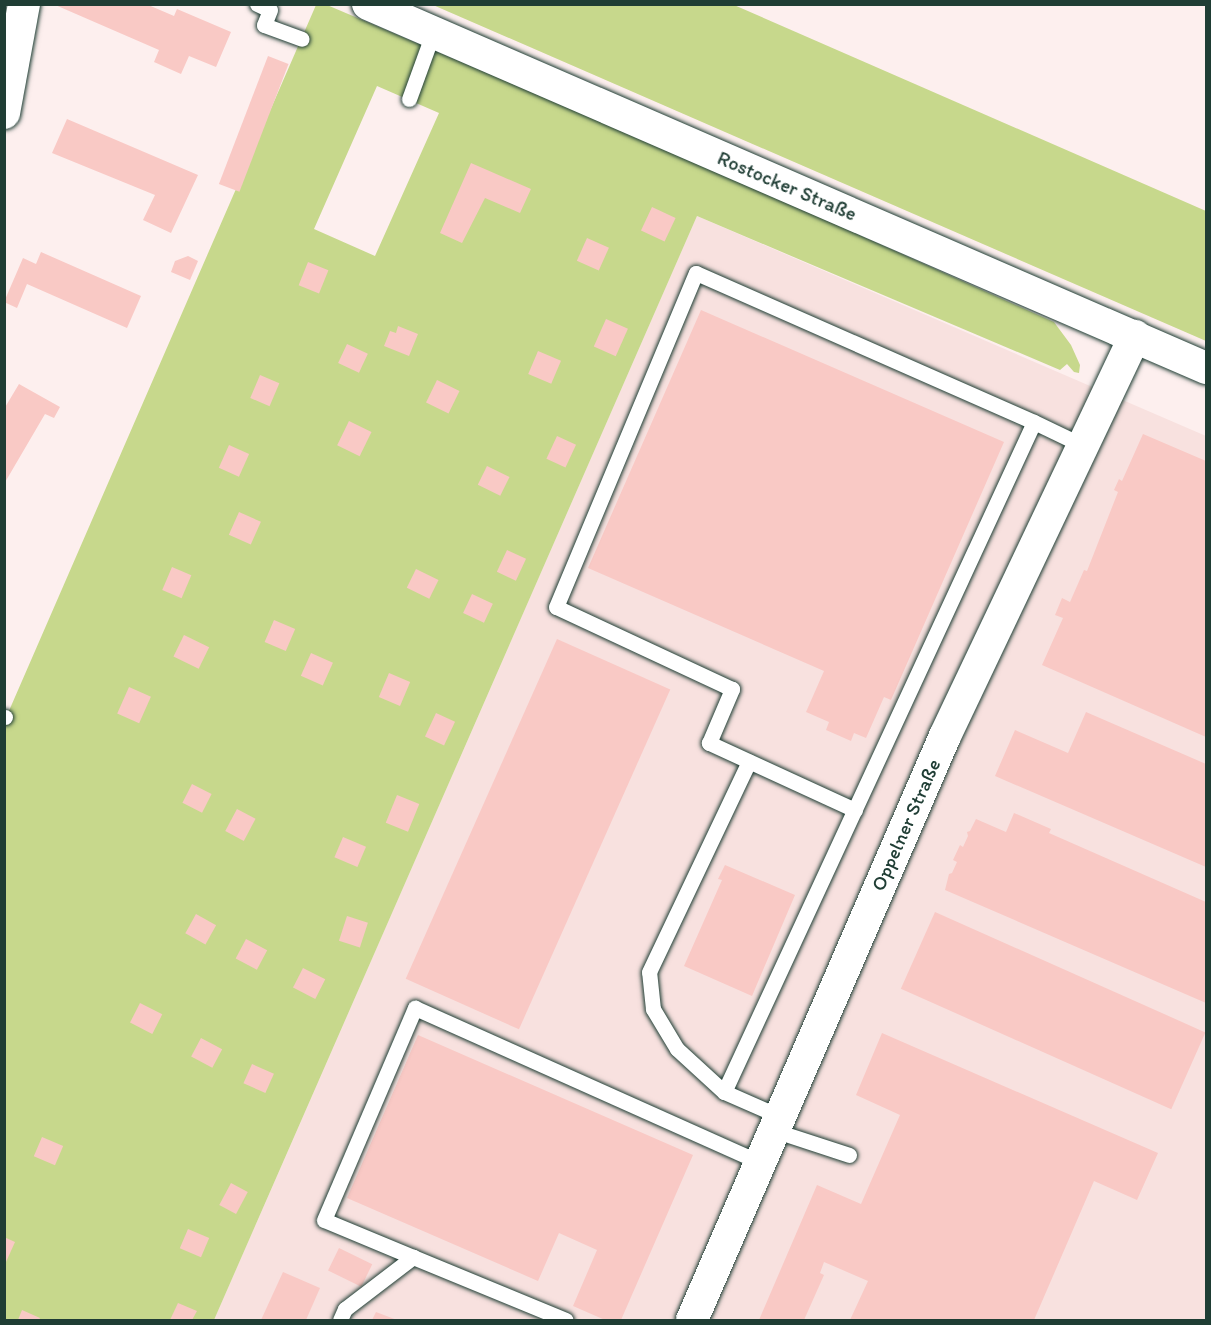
<!DOCTYPE html>
<html>
<head>
<meta charset="utf-8">
<style>
	body { margin:0 }
	#map { position:relative; width:1211px; height:1325px; overflow:hidden; background:#fdefee; font-family:Itim,sans-serif }
	div>[style] { position:absolute }
	[style*='--x'] { left:calc(var(--x)*1px); top:calc(var(--y)*1px); width:calc(var(--w)*1px); rotate:calc(var(--a)*1deg) }
	.built>* { inset:0; background:#f8e1df }
	.green>* { inset:0; background:#c7d88c }
	.building>* { inset:0; background:#f9c9c5; transform-origin:0 0 }
	.roads { filter:drop-shadow(0 0 2px #1f3d34) drop-shadow(0 0 2px #1f3d34) }
	.lane>* { height:15px; margin:-7.5px; padding:0 7.5px; transform-origin:7.5px; border-radius:7.5px; background:#fff }
	.street>* { height:32px; margin:-16px; padding:0 16px; transform-origin:16px; border-radius:16px; background:#fff }
	span { translate:-50% -50%; white-space:nowrap; text-align:center; line-height:1.15; -webkit-text-stroke:5px #fff; paint-order:stroke }
	.street-label { font-size:20px; color:#1f3d34 }
	.frame { position:absolute; inset:0; border:6px solid #1f3d34; pointer-events:none }
</style>
</head>
<body>
<div id="map">
	<div class="built">
		<div style="clip-path:polygon(697px 216px,1206px 436px,1206px 1320px,214px 1320px)"></div>
	</div>
	<div class="green">
		<div style="clip-path:polygon(evenodd,316px 5px,327px 5px,696px 162px,1054px 322px,1071px 345px,1080px 365px,1079px 373px,1074px 372px,1067px 364px,1060px 370px,697px 216px,214px 1320px,5px 1320px,5px 720px,316px 5px,377px 86px,439px 113px,375px 256px,314px 229px,377px 86px)"></div>
		<div style="clip-path:polygon(433px 5px,734px 5px,1206px 211px,1206px 341px)"></div>
	</div>
	<div class="building">
		<div style="clip-path:polygon(53px 4px,146px 4px,174px 16px,177px 9px,231px 32px,216px 67px,189px 56px,181px 74px,154px 62px,159px 50px)"></div>
		<div style="left:268px;top:56px;width:22px;height:137px;rotate:21deg"></div>
		<div style="clip-path:polygon(67px 119px,198px 175px,171px 233px,143px 220px,155px 195px,52px 153px)"></div>
		<div style="clip-path:polygon(471px 163px,531px 189px,520px 213px,485px 198px,462px 243px,440px 233px)"></div>
		<div style="left:652px;top:207px;width:26px;height:26px;rotate:25deg"></div>
		<div style="left:587px;top:238px;width:24px;height:25px;rotate:24deg"></div>
		<div style="clip-path:polygon(41px 252px,141px 296px,127px 328px,27px 284px,17px 308px,4px 302px,23px 258px,36px 264px)"></div>
		<div style="clip-path:polygon(188px 256px,198px 261px,190px 280px,171px 272px,175px 261px)"></div>
		<div style="left:308px;top:262px;width:22px;height:25px;rotate:22deg"></div>
		<div style="clip-path:polygon(701px 310px,1004px 442px,891px 700px,884px 697px,866px 738px,854px 733px,851px 741px,826px 730px,829px 722px,806px 712px,824px 671px,588px 568px)"></div>
		<div style="left:606px;top:319px;width:24px;height:30px;rotate:24deg"></div>
		<div style="clip-path:polygon(398px 326px,418px 334px,409px 356px,384px 346px,390px 331px,396px 333px)"></div>
		<div style="left:347px;top:344px;width:23px;height:21px;rotate:25deg"></div>
		<div style="left:538px;top:351px;width:25px;height:25px;rotate:23deg"></div>
		<div style="left:260px;top:375px;width:21px;height:25px;rotate:23deg"></div>
		<div style="left:437px;top:380px;width:25px;height:25px;rotate:26deg"></div>
		<div style="clip-path:polygon(19px 384px,60px 407px,54px 418px,45px 414px,4px 484px,4px 409px)"></div>
		<div style="left:349px;top:421px;width:25px;height:27px;rotate:26deg"></div>
		<div style="clip-path:polygon(1143px 434px,1206px 461px,1206px 737px,1042px 665px,1063px 618px,1055px 615px,1062px 598px,1070px 602px,1084px 570px,1087px 571px,1118px 492px,1114px 490px,1119px 479px,1122px 481px)"></div>
		<div style="left:557px;top:436px;width:21px;height:25px;rotate:25deg"></div>
		<div style="left:229px;top:445px;width:22px;height:25px;rotate:24deg"></div>
		<div style="left:487px;top:466px;width:25px;height:21px;rotate:26deg"></div>
		<div style="left:239px;top:512px;width:24px;height:25px;rotate:24deg"></div>
		<div style="left:507px;top:550px;width:21px;height:24px;rotate:25deg"></div>
		<div style="left:172px;top:567px;width:21px;height:25px;rotate:23deg"></div>
		<div style="left:416px;top:569px;width:25px;height:21px;rotate:26deg"></div>
		<div style="left:472px;top:594px;width:23px;height:21px;rotate:25deg"></div>
		<div style="left:274px;top:620px;width:23px;height:24px;rotate:23deg"></div>
		<div style="left:184px;top:635px;width:28px;height:24px;rotate:26deg"></div>
		<div style="left:557px;top:639px;width:124px;height:372px;rotate:24deg"></div>
		<div style="left:311px;top:653px;width:24px;height:25px;rotate:24deg"></div>
		<div style="left:389px;top:673px;width:23px;height:26px;rotate:23deg"></div>
		<div style="left:129px;top:687px;width:24px;height:29px;rotate:24deg"></div>
		<div style="clip-path:polygon(1086px 712px,1206px 764px,1206px 867px,995px 776px,1015px 730px,1068px 753px)"></div>
		<div style="left:436px;top:713px;width:21px;height:26px;rotate:25deg"></div>
		<div style="left:192px;top:784px;width:22px;height:21px;rotate:27deg"></div>
		<div style="left:397px;top:795px;width:24px;height:30px;rotate:22deg"></div>
		<div style="left:237px;top:809px;width:21px;height:25px;rotate:28deg"></div>
		<div style="clip-path:polygon(1014px 813px,1051px 829px,1049px 833px,1206px 902px,1206px 1003px,945px 890px,949px 874px,952px 873px,957px 862px,953px 860px,960px 845px,963px 847px,968px 836px,967px 832px,970px 831px,976px 819px,1006px 832px)"></div>
		<div style="left:343px;top:837px;width:25px;height:22px;rotate:23deg"></div>
		<div style="clip-path:polygon(725px 865px,795px 895px,752px 996px,684px 966px,722px 880px,718px 879px)"></div>
		<div style="left:935px;top:912px;width:296px;height:84px;rotate:24deg"></div>
		<div style="left:196px;top:914px;width:23px;height:22px;rotate:29deg"></div>
		<div style="left:347px;top:916px;width:22px;height:26px;rotate:18deg"></div>
		<div style="left:246px;top:939px;width:24px;height:22px;rotate:28deg"></div>
		<div style="left:303px;top:968px;width:25px;height:22px;rotate:27deg"></div>
		<div style="left:140px;top:1003px;width:25px;height:22px;rotate:27deg"></div>
		<div style="clip-path:polygon(882px 1033px,1158px 1153px,1137px 1200px,1094px 1181px,1034px 1320px,850px 1320px,868px 1281px,824px 1262px,820px 1273px,824px 1275px,804px 1320px,759px 1320px,817px 1185px,861px 1204px,900px 1115px,856px 1095px)"></div>
		<div style="clip-path:polygon(418px 1035px,693px 1155px,621px 1320px,605px 1320px,573px 1306px,597px 1250px,559px 1233px,538px 1281px,347px 1198px)"></div>
		<div style="left:201px;top:1038px;width:24px;height:21px;rotate:28deg"></div>
		<div style="left:252px;top:1064px;width:24px;height:21px;rotate:24deg"></div>
		<div style="left:42px;top:1137px;width:23px;height:21px;rotate:23deg"></div>
		<div style="left:231px;top:1183px;width:19px;height:25px;rotate:28deg"></div>
		<div style="left:188px;top:1229px;width:23px;height:21px;rotate:23deg"></div>
		<div style="clip-path:polygon(4px 1237px,15px 1242px,6px 1262px,4px 1262px)"></div>
		<div style="left:339px;top:1248px;width:37px;height:25px;rotate:26deg"></div>
		<div style="clip-path:polygon(283px 1272px,320px 1288px,306px 1320px,261px 1320px)"></div>
		<div style="clip-path:polygon(178px 1303px,197px 1311px,192px 1320px,170px 1320px)"></div>
		<div style="clip-path:polygon(22px 1310px,40px 1318px,39px 1320px,18px 1320px)"></div>
		<div style="clip-path:polygon(376px 1312px,397px 1320px,372px 1320px)"></div>
	</div>
	<div class="roads">
		<div class="lane">
			<div style="--x:257;--y:4;--w:14;--a:25"></div>
			<div style="--x:270;--y:10;--w:16;--a:112"></div>
			<div style="--x:264;--y:25;--w:40;--a:20.2"></div>
			<div style="--x:409;--y:99;--w:70;--a:-70"></div>
			<div style="--x:4;--y:717;--w:1;--a:0"></div>
			<div style="--x:855;--y:810;--w:161;--a:-155.3"></div>
			<div style="--x:709;--y:743;--w:59;--a:-66.9"></div>
			<div style="--x:732;--y:689;--w:194;--a:-155"></div>
			<div style="--x:556;--y:607;--w:362;--a:-67.3"></div>
			<div style="--x:696;--y:273;--w:369;--a:23.8"></div>
			<div style="--x:724;--y:1092;--w:64;--a:-137.5"></div>
			<div style="--x:677;--y:1049;--w:47;--a:-121"></div>
			<div style="--x:653;--y:1009;--w:37;--a:-96"></div>
			<div style="--x:649;--y:972;--w:233;--a:-64.6"></div>
			<div style="--x:779;--y:1116;--w:60;--a:-156.4"></div>
			<div style="--x:724;--y:1092;--w:738;--a:-65.17"></div>
			<div style="--x:1034;--y:422;--w:53;--a:25.6"></div>
			<div style="--x:773;--y:1130;--w:80;--a:18.2"></div>
			<div style="--x:413;--y:1257;--w:165;--a:22.4"></div>
			<div style="--x:340;--y:1320;--w:12;--a:-66"></div>
			<div style="--x:345;--y:1309;--w:86;--a:-37.4"></div>
			<div style="--x:413;--y:1257;--w:96;--a:-157.4"></div>
			<div style="--x:324;--y:1220;--w:231;--a:-66.8"></div>
			<div style="--x:415;--y:1008;--w:377;--a:24.1"></div>
		</div>
		<div class="street">
			<div style="--x:368;--y:4;--w:914;--a:23.48"></div>
			<div style="--x:4;--y:113;--w:111;--a:-79.6"></div>
			<div style="--x:692;--y:1320;--w:636;--a:-66.58"></div>
			<div style="--x:945;--y:736;--w:443;--a:-64.6"></div>
		</div>
	</div>
	<div class="street-label">
		<span style="left:787px;top:186px;rotate:23deg">Rostocker Straße</span>
		<span style="left:906px;top:825px;rotate:-66deg">Oppelner Straße</span>
	</div>
	<div class="frame"></div>
</div>
</body>
</html>
